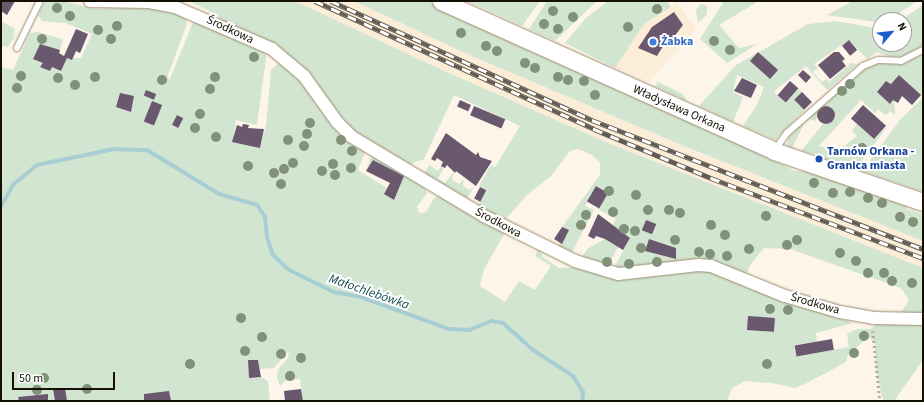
<!DOCTYPE html>
<html>
<head>
<meta charset="utf-8">
<style>
	body { margin:0 }
	#map { position:relative; width:924px; height:402px; overflow:hidden; background:#fdf5e9; font-family:"Source Sans 3",sans-serif }
	div>[style] { position:absolute }
	[style*='--x'] { left:calc(var(--x)*1px); top:calc(var(--y)*1px); width:calc(var(--w)*1px); rotate:calc(var(--a)*1deg) }
	.built>* { inset:0; background:#fbedd7 }
	.green>* { inset:0; background:#d2e5d0 }
	.stream>* { height:4px; margin:-2px; padding:0 2px; transform-origin:2px; border-radius:2px; background:#a8ced4 }
	.building>* { inset:0; background:#6a586f; transform-origin:0 0 }
	.round { border-radius:50% }
	.path>* { height:2.5px; margin-top:-1.25px; transform-origin:0; background:repeating-linear-gradient(90deg,#b1aa9f 0 2px,transparent 0 5px) }
	.roads { filter:drop-shadow(0 0 1px #9c8a6f) drop-shadow(0 0 1px #9c8a6f) }
	.lane>* { height:6px; margin:-3px; padding:0 3px; transform-origin:3px; border-radius:3px; background:#fff }
	.street>* { height:12px; margin:-6px; padding:0 6px; transform-origin:6px; border-radius:6px; background:#fff }
	.secondary>* { height:17px; margin:-8.5px; padding:0 8.5px; transform-origin:8.5px; border-radius:8.5px; background:#fff }
	.rail>* { height:4.5px; margin-top:-2.25px; transform-origin:0; background:repeating-linear-gradient(90deg,#fff 0 9px,#625b51 0 18px); box-sizing:border-box; border-block:1px solid #625b51 }
	.trees>* { width:10px; height:10px; margin:-5px; border-radius:50%; background:#829279 }
	.dots>* { width:11px; height:11px; translate:-50% -50%; box-sizing:border-box; border:2px solid #fff; border-radius:50% }
	span { translate:-50% -50%; white-space:nowrap; text-align:center; line-height:1.15; -webkit-text-stroke:4px #fff; paint-order:stroke }
	.street-label { font-size:12px; color:#150f05 }
	.shop-label { font-size:12px; color:#366cbe; font-weight:700 }
	.left { translate:0 -50%; text-align:left }
	.transit-label { font-size:12px; color:#164399; font-weight:700 }
	.water-label { font-size:13px; color:#144b53; font-style:italic }
	.frame { position:absolute; inset:0; border:2px solid #150f05; pointer-events:none }
	.north { position:absolute; left:872px; top:12px; width:40px; height:40px; box-sizing:border-box; background:#fff; border:1px solid #a19f9b; border-radius:50%; rotate:62deg; font-size:11px; font-weight:700; line-height:16px; text-align:center; color:#150f05 }
	.north::after { content:''; display:block; margin:auto; width:14px; height:18px; background:#1c5fcb; clip-path:polygon(50% 0,100% 100%,50% 72%,0 100%) }
	.scale { position:absolute; left:12px; top:372px; width:103px; height:18px; box-sizing:border-box; border:2px solid #150f05; border-top:0; padding-left:5px; font-size:12px; line-height:14px; white-space:nowrap; color:#150f05; -webkit-text-stroke:3px #fff; paint-order:stroke }
</style>
</head>
<body>
<div id="map">
	<div class="built">
		<div style="clip-path:polygon(295px 1px,354px 1px,465px 53px,679px 144px,923px 241px,923px 268px,613px 145px,442px 70px)"></div>
		<div style="clip-path:polygon(677px 2px,696px 29px,648px 83px,615px 68px,644px 24px)"></div>
	</div>
	<div class="green">
		<div style="clip-path:polygon(45px 1px,63px 1px,95px 9px,143px 7px,185px 16px,187px 24px,168px 75px,169px 81px,194px 20px,267px 51px,257px 125px,236px 120px,233px 142px,260px 148px,266px 125px,271px 70px,282px 60px,366px 150px,358px 170px,387px 188px,384px 194px,394px 200px,404px 176px,373px 160px,366px 171px,372px 154px,423px 184px,427px 193px,417px 207px,419px 213px,426px 212px,434px 198px,441px 195px,506px 231px,484px 269px,480px 286px,505px 302px,519px 281px,535px 290px,551px 266px,535px 256px,539px 248px,543px 257px,559px 268px,582px 267px,590px 271px,704px 268px,853px 323px,816px 333px,817px 342px,794px 345px,796px 356px,849px 347px,847px 334px,857px 329px,871px 329px,876px 324px,923px 325px,923px 360px,894px 401px,883px 401px,876px 369px,875px 342px,868px 337px,848px 355px,846px 362px,807px 383px,795px 388px,772px 383px,745px 381px,732px 388px,727px 401px,303px 401px,300px 379px,285px 381px,280px 386px,277px 377px,278px 369px,288px 358px,289px 350px,274px 368px,260px 369px,258px 360px,248px 360px,249px 378px,261px 377px,268px 381px,270px 401px,1px 401px,1px 67px,13px 70px,30px 33px,37px 32px,63px 39px,60px 50px,40px 45px,33px 58px,43px 63px,41px 67px,50px 71px,52px 67px,61px 71px,67px 58px,81px 58px,92px 34px,66px 23px,42px 21px,38px 15px)"></div>
		<div style="clip-path:polygon(evenodd,189px 1px,295px 1px,442px 70px,613px 145px,923px 268px,923px 313px,893px 315px,902px 311px,909px 300px,901px 288px,790px 249px,764px 248px,750px 265px,746px 276px,725px 266px,622px 272px,614px 268px,630px 238px,612px 227px,616px 219px,598px 209px,608px 193px,597px 186px,585px 206px,594px 210px,572px 252px,570px 255px,557px 249px,568px 230px,562px 227px,600px 175px,600px 163px,592px 155px,578px 149px,570px 151px,551px 176px,527px 195px,503px 222px,424px 174px,429px 165px,438px 171px,441px 166px,444px 167px,438px 179px,445px 183px,454px 172px,452px 180px,459px 184px,464px 179px,463px 186px,470px 190px,475px 185px,467px 199px,478px 205px,486px 191px,479px 186px,491px 165px,495px 167px,520px 126px,454px 95px,424px 159px,408px 165px,348px 130px,317px 85px,218px 21px,219px 16px,189px 1px,649px 239px,675px 248px,676px 259px,645px 251px,649px 239px)"></div>
		<div style="clip-path:polygon(354px 1px,427px 1px,765px 155px,794px 171px,810px 172px,907px 204px,906px 209px,923px 214px,923px 241px,679px 144px,465px 53px)"></div>
		<div style="clip-path:polygon(467px 1px,540px 1px,522px 26px)"></div>
		<div style="clip-path:polygon(547px 1px,597px 1px,555px 41px,529px 29px)"></div>
		<div style="clip-path:polygon(608px 1px,667px 1px,671px 7px,644px 24px,615px 68px,565px 43px,585px 19px)"></div>
		<div style="clip-path:polygon(724px 1px,759px 1px,719px 25px,739px 48px,757px 44px,727px 63px,700px 39px)"></div>
		<div style="clip-path:polygon(853px 1px,917px 1px,896px 15px,876px 22px,827px 15px)"></div>
		<div style="clip-path:polygon(701px 4px,707px 6px,707px 14px,698px 23px,696px 10px)"></div>
		<div style="clip-path:polygon(923px 5px,923px 48px,894px 59px,877px 52px,867px 59px,849px 40px,814px 64px,818px 68px,813px 72px,822px 82px,826px 79px,829px 82px,851px 63px,858px 64px,827px 90px,806px 66px,778px 88px,774px 92px,785px 102px,798px 88px,802px 92px,795px 100px,805px 110px,775px 140px,743px 126px,757px 105px,764px 87px,737px 75px,733px 92px,743px 97px,733px 122px,699px 106px,736px 65px,808px 24px,836px 21px,880px 29px,880px 44px,904px 44px,904px 20px,901px 20px)"></div>
		<div style="clip-path:polygon(1px 21px,15px 29px,12px 38px,19px 30px,8px 47px,1px 46px)"></div>
		<div style="clip-path:polygon(923px 53px,923px 189px,921px 191px,862px 171px,900px 120px,923px 97px,887px 81px,877px 92px,890px 104px,894px 100px,895px 115px,890px 111px,886px 115px,878px 109px,875px 113px,861px 100px,819px 146px,837px 152px,857px 136px,852px 131px,857px 124px,873px 139px,887px 127px,857px 167px,854px 169px,822px 158px,823px 155px,801px 151px,823px 124px,829px 124px,835px 118px,835px 112px,829px 106px,823px 106px,815px 121px,810px 119px,804px 124px,792px 148px,787px 145px,789px 137px,822px 104px,865px 68px,881px 62px,904px 62px)"></div>
		<div style="clip-path:polygon(658px 82px,683px 94px,687px 101px,655px 86px)"></div>
		<div style="clip-path:polygon(605px 239px,618px 247px,608px 266px,581px 259px,587px 249px)"></div>
	</div>
	<div class="stream">
		<div style="--x:1;--y:206;--w:24;--a:-60"></div>
		<div style="--x:13;--y:185;--w:31;--a:-40"></div>
		<div style="--x:37;--y:165;--w:79;--a:-11.7"></div>
		<div style="--x:114;--y:149;--w:33;--a:2"></div>
		<div style="--x:147;--y:150;--w:84;--a:31.4"></div>
		<div style="--x:219;--y:194;--w:40;--a:16"></div>
		<div style="--x:257;--y:205;--w:14;--a:56"></div>
		<div style="--x:265;--y:217;--w:20;--a:84"></div>
		<div style="--x:267;--y:237;--w:19;--a:72"></div>
		<div style="--x:273;--y:255;--w:22;--a:43"></div>
		<div style="--x:289;--y:270;--w:50;--a:26.1"></div>
		<div style="--x:334;--y:292;--w:27;--a:10"></div>
		<div style="--x:361;--y:297;--w:94;--a:20"></div>
		<div style="--x:449;--y:329;--w:20;--a:3"></div>
		<div style="--x:469;--y:330;--w:24;--a:-22"></div>
		<div style="--x:491;--y:321;--w:12;--a:9"></div>
		<div style="--x:503;--y:323;--w:40;--a:42"></div>
		<div style="--x:533;--y:350;--w:48;--a:33"></div>
		<div style="--x:573;--y:376;--w:19;--a:58"></div>
		<div style="--x:583;--y:392;--w:9;--a:96"></div>
	</div>
	<div class="building">
		<div style="clip-path:polygon(1px 1px,15px 1px,7px 15px,1px 11px)"></div>
		<div style="clip-path:polygon(674px 12px,683px 25px,673px 38px,668px 38px,657px 56px,638px 48px,652px 27px)"></div>
		<div style="clip-path:polygon(76px 29px,88px 34px,80px 53px,76px 51px,72px 60px,67px 58px,61px 71px,52px 67px,50px 71px,40px 67px,43px 63px,33px 59px,40px 44px,60px 50px,59px 53px,64px 56px)"></div>
		<div style="left:849px;top:40px;width:13px;height:9px;rotate:51deg"></div>
		<div style="left:758px;top:52px;width:27px;height:12px;rotate:42deg"></div>
		<div style="clip-path:polygon(834px 52px,839px 52px,845px 59px,842px 61px,846px 66px,830px 79px,818px 65px)"></div>
		<div style="clip-path:polygon(803px 70px,811px 77px,806px 83px,798px 75px)"></div>
		<div style="clip-path:polygon(899px 75px,921px 95px,912px 105px,902px 96px,898px 103px,893px 100px,890px 104px,877px 92px,886px 81px,891px 84px)"></div>
		<div style="clip-path:polygon(742px 78px,757px 85px,751px 98px,734px 91px)"></div>
		<div style="left:790px;top:81px;width:11px;height:19px;rotate:41deg"></div>
		<div style="left:146px;top:90px;width:11px;height:6px;rotate:22deg"></div>
		<div style="left:802px;top:92px;width:14px;height:11px;rotate:45deg"></div>
		<div style="clip-path:polygon(120px 93px,134px 96px,131px 112px,116px 107px)"></div>
		<div style="left:460px;top:100px;width:12px;height:7px;rotate:24deg"></div>
		<div style="left:152px;top:101px;width:11px;height:22px;rotate:22deg"></div>
		<div style="left:863px;top:105px;width:31px;height:18px;rotate:42deg"></div>
		<div style="left:474px;top:106px;width:34px;height:10px;rotate:23deg"></div>
		<div class="round" style="left:817px;top:106px;width:18px;height:18px"></div>
		<div style="left:177px;top:115px;width:7px;height:11px;rotate:27deg"></div>
		<div style="clip-path:polygon(243px 124px,249px 125px,248px 128px,264px 129px,260px 148px,232px 142px,237px 125px,242px 127px)"></div>
		<div style="clip-path:polygon(446px 133px,476px 155px,478px 152px,480px 157px,492px 161px,476px 186px,456px 171px,455px 173px,447px 165px,445px 168px,441px 166px,443px 162px,437px 158px,435px 161px,431px 159px)"></div>
		<div style="clip-path:polygon(373px 160px,404px 176px,394px 200px,384px 194px,390px 183px,366px 171px)"></div>
		<div style="left:596px;top:186px;width:14px;height:18px;rotate:30deg"></div>
		<div style="left:480px;top:187px;width:7px;height:13px;rotate:27deg"></div>
		<div style="clip-path:polygon(598px 214px,630px 238px,623px 250px,605px 239px,596px 236px,594px 239px,588px 236px)"></div>
		<div style="left:646px;top:220px;width:11px;height:11px;rotate:22deg"></div>
		<div style="clip-path:polygon(562px 227px,569px 230px,562px 244px,554px 239px)"></div>
		<div style="clip-path:polygon(649px 239px,676px 248px,676px 259px,645px 251px)"></div>
		<div style="left:748px;top:316px;width:27px;height:14px;rotate:4deg"></div>
		<div style="left:832px;top:339px;width:11px;height:38px;rotate:80deg"></div>
		<div style="clip-path:polygon(248px 360px,258px 360px,261px 377px,249px 378px)"></div>
		<div style="clip-path:polygon(65px 388px,67px 401px,55px 401px,53px 389px)"></div>
		<div style="clip-path:polygon(301px 389px,303px 401px,285px 401px,284px 391px)"></div>
		<div style="clip-path:polygon(169px 391px,171px 401px,144px 401px,144px 394px)"></div>
		<div style="clip-path:polygon(48px 394px,48px 401px,19px 401px,18px 397px)"></div>
	</div>
	<div class="path">
		<div style="--x:873;--y:331;--w:70;--a:84.3"></div>
	</div>
	<div class="roads">
		<div class="lane">
			<div style="--x:17;--y:48;--w:52;--a:-63.9"></div>
			<div style="--x:775;--y:150;--w:21;--a:-55"></div>
			<div style="--x:787;--y:133;--w:101;--a:-41.4"></div>
			<div style="--x:863;--y:66;--w:16;--a:-22"></div>
			<div style="--x:878;--y:60;--w:23;--a:2"></div>
			<div style="--x:901;--y:61;--w:25;--a:-27"></div>
		</div>
		<div class="street">
			<div style="--x:90;--y:1;--w:59;--a:1"></div>
			<div style="--x:149;--y:2;--w:26;--a:11"></div>
			<div style="--x:175;--y:7;--w:106;--a:23.4"></div>
			<div style="--x:272;--y:49;--w:42;--a:40.2"></div>
			<div style="--x:304;--y:76;--w:57;--a:54.3"></div>
			<div style="--x:337;--y:122;--w:21;--a:45"></div>
			<div style="--x:352;--y:137;--w:154;--a:30.9"></div>
			<div style="--x:484;--y:216;--w:102;--a:26.3"></div>
			<div style="--x:575;--y:261;--w:45;--a:16.8"></div>
			<div style="--x:618;--y:274;--w:81;--a:-6.4"></div>
			<div style="--x:698;--y:265;--w:13;--a:4"></div>
			<div style="--x:711;--y:266;--w:80;--a:22.1"></div>
			<div style="--x:785;--y:296;--w:57;--a:16.2"></div>
			<div style="--x:840;--y:312;--w:34;--a:10"></div>
			<div style="--x:873;--y:318;--w:50;--a:1.1"></div>
		</div>
		<div class="secondary">
			<div style="--x:441;--y:1;--w:365;--a:24.2"></div>
			<div style="--x:774;--y:151;--w:157;--a:18.9"></div>
		</div>
	</div>
	<div class="rail">
		<div style="--x:315;--y:1;--w:307;--a:24.6"></div>
		<div style="--x:594;--y:129;--w:127;--a:22.7"></div>
		<div style="--x:711;--y:178;--w:227;--a:20.7"></div>
		<div style="--x:331;--y:1;--w:287;--a:24.5"></div>
		<div style="--x:592;--y:120;--w:355;--a:21.3"></div>
	</div>
	<div class="trees">
		<div style="left:57px;top:8px"></div>
		<div style="left:657px;top:9px"></div>
		<div style="left:553px;top:11px"></div>
		<div style="left:70px;top:16px"></div>
		<div style="left:573px;top:17px"></div>
		<div style="left:544px;top:24px"></div>
		<div style="left:117px;top:26px"></div>
		<div style="left:628px;top:27px"></div>
		<div style="left:558px;top:29px"></div>
		<div style="left:98px;top:30px"></div>
		<div style="left:461px;top:33px"></div>
		<div style="left:42px;top:39px"></div>
		<div style="left:111px;top:39px"></div>
		<div style="left:714px;top:41px"></div>
		<div style="left:486px;top:46px"></div>
		<div style="left:730px;top:50px"></div>
		<div style="left:497px;top:51px"></div>
		<div style="left:254px;top:57px"></div>
		<div style="left:525px;top:63px"></div>
		<div style="left:535px;top:68px"></div>
		<div style="left:21px;top:76px"></div>
		<div style="left:95px;top:77px"></div>
		<div style="left:215px;top:77px"></div>
		<div style="left:558px;top:77px"></div>
		<div style="left:58px;top:78px"></div>
		<div style="left:162px;top:80px"></div>
		<div style="left:568px;top:80px"></div>
		<div style="left:584px;top:81px"></div>
		<div style="left:850px;top:84px"></div>
		<div style="left:75px;top:85px"></div>
		<div style="left:17px;top:88px"></div>
		<div style="left:210px;top:89px"></div>
		<div style="left:842px;top:91px"></div>
		<div style="left:595px;top:95px"></div>
		<div style="left:200px;top:114px"></div>
		<div style="left:310px;top:123px"></div>
		<div style="left:195px;top:128px"></div>
		<div style="left:307px;top:134px"></div>
		<div style="left:216px;top:137px"></div>
		<div style="left:288px;top:140px"></div>
		<div style="left:341px;top:140px"></div>
		<div style="left:304px;top:146px"></div>
		<div style="left:862px;top:148px"></div>
		<div style="left:352px;top:151px"></div>
		<div style="left:293px;top:163px"></div>
		<div style="left:333px;top:164px"></div>
		<div style="left:248px;top:166px"></div>
		<div style="left:351px;top:168px"></div>
		<div style="left:284px;top:169px"></div>
		<div style="left:322px;top:171px"></div>
		<div style="left:274px;top:173px"></div>
		<div style="left:335px;top:175px"></div>
		<div style="left:814px;top:183px"></div>
		<div style="left:281px;top:184px"></div>
		<div style="left:609px;top:191px"></div>
		<div style="left:850px;top:192px"></div>
		<div style="left:833px;top:193px"></div>
		<div style="left:636px;top:195px"></div>
		<div style="left:868px;top:198px"></div>
		<div style="left:882px;top:203px"></div>
		<div style="left:648px;top:210px"></div>
		<div style="left:669px;top:210px"></div>
		<div style="left:613px;top:212px"></div>
		<div style="left:680px;top:213px"></div>
		<div style="left:586px;top:215px"></div>
		<div style="left:766px;top:216px"></div>
		<div style="left:900px;top:217px"></div>
		<div style="left:913px;top:222px"></div>
		<div style="left:581px;top:225px"></div>
		<div style="left:711px;top:225px"></div>
		<div style="left:624px;top:229px"></div>
		<div style="left:635px;top:231px"></div>
		<div style="left:725px;top:235px"></div>
		<div style="left:675px;top:240px"></div>
		<div style="left:797px;top:240px"></div>
		<div style="left:787px;top:245px"></div>
		<div style="left:641px;top:248px"></div>
		<div style="left:749px;top:249px"></div>
		<div style="left:699px;top:252px"></div>
		<div style="left:840px;top:253px"></div>
		<div style="left:710px;top:254px"></div>
		<div style="left:727px;top:256px"></div>
		<div style="left:856px;top:261px"></div>
		<div style="left:607px;top:262px"></div>
		<div style="left:657px;top:262px"></div>
		<div style="left:629px;top:264px"></div>
		<div style="left:868px;top:273px"></div>
		<div style="left:884px;top:273px"></div>
		<div style="left:892px;top:281px"></div>
		<div style="left:912px;top:283px"></div>
		<div style="left:770px;top:309px"></div>
		<div style="left:788px;top:310px"></div>
		<div style="left:241px;top:318px"></div>
		<div style="left:864px;top:336px"></div>
		<div style="left:262px;top:337px"></div>
		<div style="left:245px;top:351px"></div>
		<div style="left:854px;top:353px"></div>
		<div style="left:281px;top:354px"></div>
		<div style="left:301px;top:358px"></div>
		<div style="left:190px;top:364px"></div>
		<div style="left:767px;top:364px"></div>
		<div style="left:290px;top:376px"></div>
		<div style="left:44px;top:378px"></div>
		<div style="left:87px;top:389px"></div>
		<div style="left:37px;top:390px"></div>
	</div>
	<div class="dots">
		<div style="left:653px;top:42px;background:#3f7fe0"></div>
		<div style="left:819px;top:159px;background:#1a4fb4"></div>
	</div>
	<div class="street-label">
		<span style="left:230px;top:30px;rotate:25deg">Środkowa</span>
		<span style="left:679px;top:109px;rotate:24deg">Władysława Orkana</span>
		<span style="left:498px;top:223px;rotate:28deg">Środkowa</span>
		<span style="left:815px;top:304px;rotate:16deg">Środkowa</span>
	</div>
	<div class="shop-label">
		<span class="left" style="left:661px;top:42px">Żabka</span>
	</div>
	<div class="transit-label">
		<span class="left" style="left:827px;top:159px">Tarnów Orkana -<br>Granica miasta</span>
	</div>
	<div class="water-label">
		<span style="left:369px;top:292px;rotate:19deg">Małochlebówka</span>
	</div>
	<div class="frame"></div>
	<div class="north">N</div>
	<div class="scale">50 m</div>
</div>
</body>
</html>
